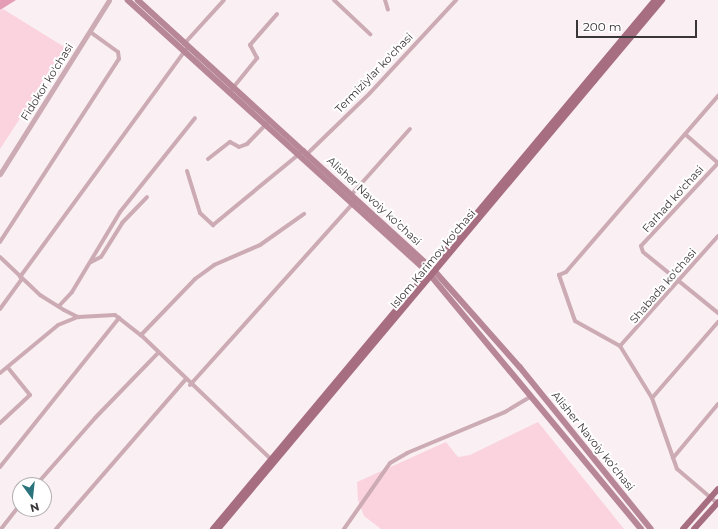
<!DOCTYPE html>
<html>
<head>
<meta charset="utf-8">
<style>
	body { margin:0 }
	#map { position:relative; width:718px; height:529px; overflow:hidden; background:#faeff2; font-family:Montserrat,sans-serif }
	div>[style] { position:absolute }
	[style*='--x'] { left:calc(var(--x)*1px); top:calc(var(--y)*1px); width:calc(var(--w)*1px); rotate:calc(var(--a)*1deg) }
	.green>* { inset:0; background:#fad3df }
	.water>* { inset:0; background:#e59db6 }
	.minor>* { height:4px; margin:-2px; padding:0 2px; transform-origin:2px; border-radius:2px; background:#ccabb5 }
	.tertiary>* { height:5px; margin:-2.5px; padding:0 2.5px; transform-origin:2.5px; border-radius:2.5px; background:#ccabb5 }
	.secondary>* { height:5.5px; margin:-2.75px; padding:0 2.75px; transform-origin:2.75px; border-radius:2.75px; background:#b78797 }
	.primary>* { height:6px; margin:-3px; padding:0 3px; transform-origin:3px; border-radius:3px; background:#a76e81 }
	span { translate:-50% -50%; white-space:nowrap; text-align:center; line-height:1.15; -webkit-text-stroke:4px #fff; paint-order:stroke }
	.street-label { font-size:11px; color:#3a3537 }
	.north { position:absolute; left:12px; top:477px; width:40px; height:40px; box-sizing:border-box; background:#fff; border:1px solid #b0aeaf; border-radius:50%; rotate:165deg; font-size:11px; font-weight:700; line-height:16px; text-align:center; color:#3a3537 }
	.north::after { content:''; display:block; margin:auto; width:14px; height:18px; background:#2a727c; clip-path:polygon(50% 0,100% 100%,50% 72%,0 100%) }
	.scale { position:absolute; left:576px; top:20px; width:121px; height:18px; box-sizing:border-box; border:2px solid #3a3537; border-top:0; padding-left:5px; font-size:12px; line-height:14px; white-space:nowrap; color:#3a3537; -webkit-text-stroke:3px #fff; paint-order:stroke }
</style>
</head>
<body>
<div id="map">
	<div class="green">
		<div style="clip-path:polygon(3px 9px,66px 48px,0 149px,0 11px)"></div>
		<div style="clip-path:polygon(538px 422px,624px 529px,381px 529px,364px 516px,358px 500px,357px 482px,446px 442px,458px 457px,470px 455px)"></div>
	</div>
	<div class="water">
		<div style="clip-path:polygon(0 0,16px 0,0 10px)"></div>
	</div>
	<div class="minor">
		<div style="--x:334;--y:0;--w:50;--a:43.4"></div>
		<div style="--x:385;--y:0;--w:10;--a:73"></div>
		<div style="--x:184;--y:44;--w:59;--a:-47.7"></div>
		<div style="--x:232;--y:89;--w:40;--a:-51"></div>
		<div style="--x:257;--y:58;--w:15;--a:-118"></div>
		<div style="--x:250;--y:45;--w:41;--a:-48.9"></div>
		<div style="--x:685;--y:134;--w:44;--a:41.3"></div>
		<div style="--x:306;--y:155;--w:89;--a:-44.1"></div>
		<div style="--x:370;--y:93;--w:127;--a:-47.2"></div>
		<div style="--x:208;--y:159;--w:28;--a:-38"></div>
		<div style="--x:230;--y:142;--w:10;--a:29"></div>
		<div style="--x:239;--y:147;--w:9;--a:-21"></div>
		<div style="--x:247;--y:144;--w:29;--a:-46"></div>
		<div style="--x:718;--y:163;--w:113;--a:132.9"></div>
		<div style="--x:641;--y:246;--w:6;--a:72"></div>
		<div style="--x:643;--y:252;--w:97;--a:39.1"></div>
		<div style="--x:187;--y:171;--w:44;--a:72.8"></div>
		<div style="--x:200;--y:213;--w:18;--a:43"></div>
		<div style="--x:213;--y:225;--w:118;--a:-39.5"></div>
		<div style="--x:352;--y:194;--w:87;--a:-48.3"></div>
		<div style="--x:0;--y:242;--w:218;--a:-57"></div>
		<div style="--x:119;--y:59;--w:7;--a:-98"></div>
		<div style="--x:118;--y:52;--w:34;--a:-144"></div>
		<div style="--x:0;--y:257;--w:55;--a:43.5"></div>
		<div style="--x:40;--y:295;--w:28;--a:32"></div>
		<div style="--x:64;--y:310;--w:16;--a:27"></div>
		<div style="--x:78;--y:317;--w:37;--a:-3"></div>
		<div style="--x:115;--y:315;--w:33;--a:38"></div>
		<div style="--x:141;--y:335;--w:181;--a:43.7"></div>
		<div style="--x:91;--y:262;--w:11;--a:-27"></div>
		<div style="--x:101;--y:257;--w:40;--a:-58"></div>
		<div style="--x:122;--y:223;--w:36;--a:-46"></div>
		<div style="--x:20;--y:277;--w:282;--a:-53.9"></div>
		<div style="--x:59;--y:306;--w:19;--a:-47"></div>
		<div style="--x:72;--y:292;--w:93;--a:-59"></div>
		<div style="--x:120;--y:212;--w:120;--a:-51.4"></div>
		<div style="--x:0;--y:309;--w:37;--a:-54"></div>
		<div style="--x:141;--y:335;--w:78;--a:-46"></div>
		<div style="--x:195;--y:279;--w:24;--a:-36"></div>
		<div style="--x:214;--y:265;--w:50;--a:-23.5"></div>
		<div style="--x:260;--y:245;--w:54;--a:-35.2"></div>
		<div style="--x:620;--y:346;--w:147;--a:-48.3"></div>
		<div style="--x:0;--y:373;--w:75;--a:-39.6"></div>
		<div style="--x:58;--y:325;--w:22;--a:-22"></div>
		<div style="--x:190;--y:385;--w:246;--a:-48.1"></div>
		<div style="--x:652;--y:398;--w:101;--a:-49"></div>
		<div style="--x:0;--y:423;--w:41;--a:-43"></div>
		<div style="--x:30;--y:395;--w:35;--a:-129"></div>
		<div style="--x:673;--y:458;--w:70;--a:-50.2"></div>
		<div style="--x:0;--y:467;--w:191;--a:-51.4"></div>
		<div style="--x:36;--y:485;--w:89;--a:-48.6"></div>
		<div style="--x:95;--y:418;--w:91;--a:-45.9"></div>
		<div style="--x:717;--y:503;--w:52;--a:-139.6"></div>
		<div style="--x:677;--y:469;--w:75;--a:-109.4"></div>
		<div style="--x:652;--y:398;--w:61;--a:-121.6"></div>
		<div style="--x:620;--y:346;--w:51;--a:-150.9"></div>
		<div style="--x:575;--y:321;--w:49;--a:-109.2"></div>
		<div style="--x:559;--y:275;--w:8;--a:-23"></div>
		<div style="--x:566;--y:272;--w:233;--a:-49.2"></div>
		<div style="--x:1;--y:529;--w:31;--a:-52"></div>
		<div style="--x:56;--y:529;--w:197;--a:-49.1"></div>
		<div style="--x:344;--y:529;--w:80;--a:-55.1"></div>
		<div style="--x:390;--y:463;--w:20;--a:-30"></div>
		<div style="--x:407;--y:453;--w:106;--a:-22.7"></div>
		<div style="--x:505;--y:412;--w:31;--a:-31"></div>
	</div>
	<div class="tertiary">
		<div style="--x:0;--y:174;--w:205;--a:-57.9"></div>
	</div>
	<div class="secondary">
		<div style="--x:128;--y:0;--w:405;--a:42.2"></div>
		<div style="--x:428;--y:272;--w:334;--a:50.3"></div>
		<div style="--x:138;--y:0;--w:402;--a:42.4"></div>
		<div style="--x:435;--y:271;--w:128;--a:48.5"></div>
		<div style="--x:520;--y:367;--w:208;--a:51"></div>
	</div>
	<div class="primary">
		<div style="--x:213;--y:529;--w:689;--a:-50.12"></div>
		<div style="--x:218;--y:529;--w:691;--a:-49.99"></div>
		<div style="--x:683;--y:529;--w:53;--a:-48.8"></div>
		<div style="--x:694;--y:529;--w:36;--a:-48"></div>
	</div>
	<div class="street-label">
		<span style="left:374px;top:73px;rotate:-46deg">Termiziylar ko'chasi</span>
		<span style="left:47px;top:82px;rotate:-58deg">Fidokor ko'chasi</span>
		<span style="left:673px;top:199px;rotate:-48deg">Farhad ko'chasi</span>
		<span style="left:374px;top:201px;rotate:43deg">Alisher Navoiy ko’chasi</span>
		<span style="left:433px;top:259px;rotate:-50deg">Islom Karimov ko'chasi</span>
		<span style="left:663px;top:286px;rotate:-49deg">Shabada ko'chasi</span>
		<span style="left:593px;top:441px;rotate:51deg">Alisher Navoiy ko’chasi</span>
	</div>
	<div class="north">N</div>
	<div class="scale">200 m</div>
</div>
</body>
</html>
